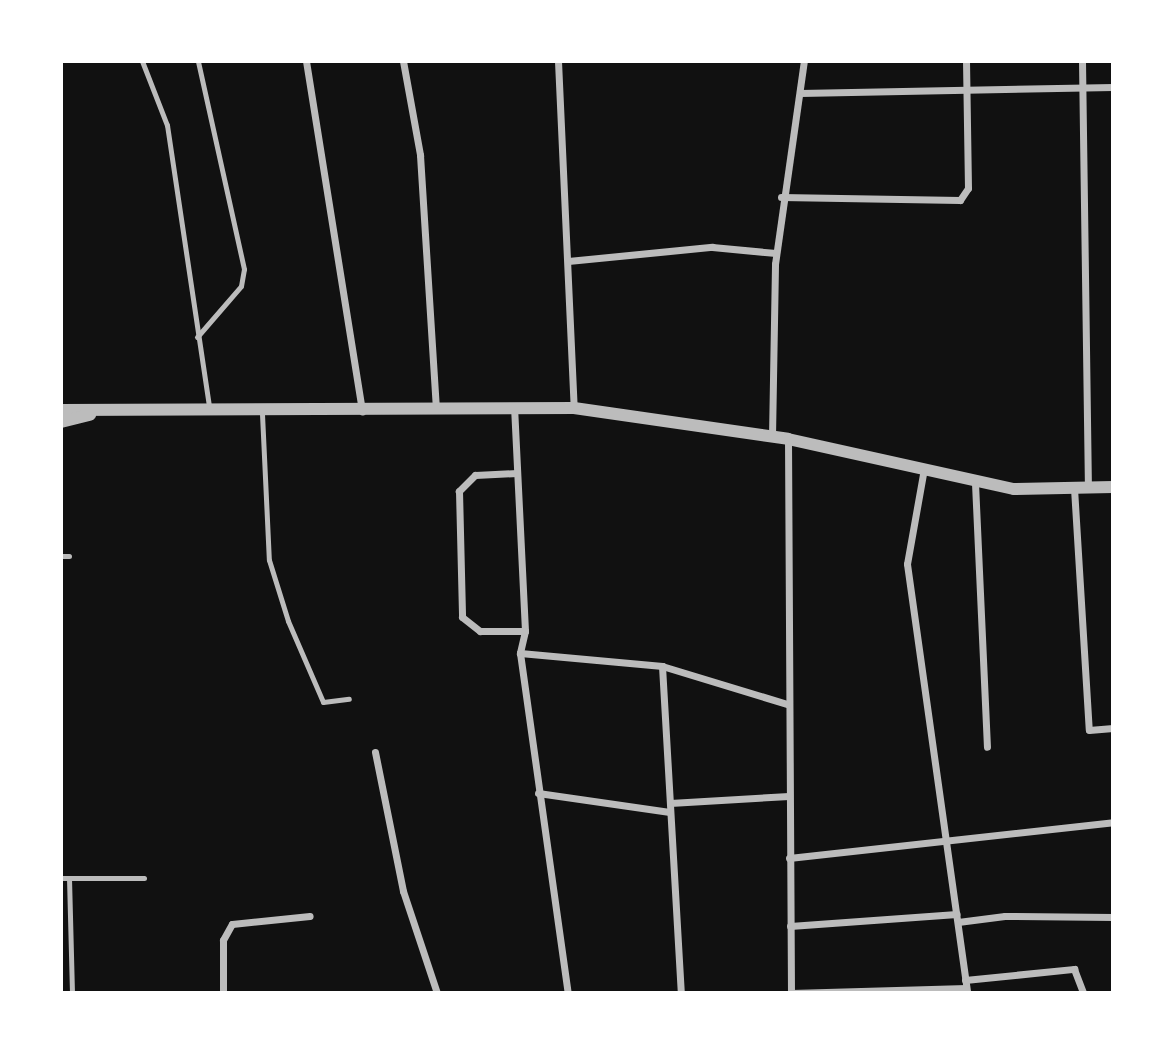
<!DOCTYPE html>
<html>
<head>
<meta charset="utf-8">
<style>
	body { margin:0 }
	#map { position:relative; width:1174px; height:1054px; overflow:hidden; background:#111; font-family:"Fira Sans Condensed",sans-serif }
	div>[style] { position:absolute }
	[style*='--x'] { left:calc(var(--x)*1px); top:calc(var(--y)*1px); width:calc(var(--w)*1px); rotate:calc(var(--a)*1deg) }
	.service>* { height:5px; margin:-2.5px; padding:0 2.5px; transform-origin:2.5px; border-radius:2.5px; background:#bcbcbc }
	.minor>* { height:7px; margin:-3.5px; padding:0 3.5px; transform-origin:3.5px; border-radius:3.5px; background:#bcbcbc }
	.tertiary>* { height:12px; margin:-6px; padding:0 6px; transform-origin:6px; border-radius:6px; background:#bcbcbc }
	span { translate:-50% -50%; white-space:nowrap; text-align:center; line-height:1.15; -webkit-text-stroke:6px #fff; paint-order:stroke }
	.frame { position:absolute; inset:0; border:63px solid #fff; pointer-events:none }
</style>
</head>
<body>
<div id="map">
	<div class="service">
		<div style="--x:142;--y:61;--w:69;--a:68.7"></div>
		<div style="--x:167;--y:125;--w:285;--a:81.5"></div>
		<div style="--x:197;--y:337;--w:67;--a:-49.2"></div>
		<div style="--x:241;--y:286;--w:17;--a:-80"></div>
		<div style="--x:244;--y:269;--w:213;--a:-102.5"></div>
		<div style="--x:262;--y:414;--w:146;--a:87.3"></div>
		<div style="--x:269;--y:560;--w:64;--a:72.7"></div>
		<div style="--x:288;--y:621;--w:88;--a:66.6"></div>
		<div style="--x:323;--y:702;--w:26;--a:-7"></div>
		<div style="--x:61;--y:556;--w:8;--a:0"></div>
		<div style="--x:61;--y:878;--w:83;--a:0"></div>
		<div style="--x:69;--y:878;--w:115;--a:88.5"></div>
	</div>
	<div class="minor">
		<div style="--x:306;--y:61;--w:355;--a:80.9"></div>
		<div style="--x:403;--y:61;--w:96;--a:79.7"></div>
		<div style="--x:420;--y:155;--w:255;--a:86.4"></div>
		<div style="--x:558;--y:61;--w:347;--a:87.4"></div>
		<div style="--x:1082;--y:61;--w:427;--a:89.2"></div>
		<div style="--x:800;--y:93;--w:313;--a:-1.1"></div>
		<div style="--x:781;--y:197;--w:179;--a:1"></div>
		<div style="--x:960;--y:200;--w:14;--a:-56"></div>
		<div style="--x:968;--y:188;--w:127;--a:-90.9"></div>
		<div style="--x:568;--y:261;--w:145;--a:-5.6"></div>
		<div style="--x:712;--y:247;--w:64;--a:5.4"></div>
		<div style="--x:514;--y:406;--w:225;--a:87.2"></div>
		<div style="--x:525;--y:631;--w:23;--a:103"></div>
		<div style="--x:520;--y:653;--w:343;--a:82"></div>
		<div style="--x:772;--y:437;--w:173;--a:-89"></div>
		<div style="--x:775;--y:264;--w:205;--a:-81.9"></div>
		<div style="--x:788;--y:439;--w:554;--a:89.69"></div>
		<div style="--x:517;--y:473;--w:42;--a:177.3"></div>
		<div style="--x:475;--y:475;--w:23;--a:135"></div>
		<div style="--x:459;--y:491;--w:126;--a:88.6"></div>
		<div style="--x:462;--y:617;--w:23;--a:38"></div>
		<div style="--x:480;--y:631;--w:45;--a:0"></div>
		<div style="--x:923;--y:474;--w:91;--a:100.1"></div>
		<div style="--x:907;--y:564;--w:433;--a:82"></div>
		<div style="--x:975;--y:483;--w:264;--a:87.4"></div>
		<div style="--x:1074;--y:488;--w:242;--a:86.5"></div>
		<div style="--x:1089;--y:730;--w:24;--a:-5"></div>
		<div style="--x:520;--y:653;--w:143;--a:5.2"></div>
		<div style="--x:662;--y:666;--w:131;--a:16.9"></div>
		<div style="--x:662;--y:666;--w:328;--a:86.7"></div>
		<div style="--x:375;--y:752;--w:142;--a:78.6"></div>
		<div style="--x:403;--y:891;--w:108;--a:71.6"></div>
		<div style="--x:538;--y:793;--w:133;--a:8.2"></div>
		<div style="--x:670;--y:803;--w:119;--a:-3.4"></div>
		<div style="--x:789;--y:858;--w:326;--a:-6.3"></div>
		<div style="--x:958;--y:922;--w:47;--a:-7.3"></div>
		<div style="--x:1005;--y:916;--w:108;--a:0.5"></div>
		<div style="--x:790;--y:926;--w:167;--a:-4.1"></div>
		<div style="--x:965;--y:980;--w:110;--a:-5.8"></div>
		<div style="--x:1074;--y:969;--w:26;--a:69"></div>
		<div style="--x:223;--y:993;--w:53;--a:-90"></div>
		<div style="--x:223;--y:940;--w:18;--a:-61"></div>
		<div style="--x:232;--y:924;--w:78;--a:-5.9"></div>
		<div style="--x:791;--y:993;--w:175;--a:-1.6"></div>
	</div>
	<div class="tertiary">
		<div style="--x:61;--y:410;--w:513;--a:-0.22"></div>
		<div style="--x:574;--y:408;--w:216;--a:8.2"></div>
		<div style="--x:788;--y:439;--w:231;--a:12.5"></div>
		<div style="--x:1014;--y:489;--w:99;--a:-1.2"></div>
		<div style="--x:61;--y:422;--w:30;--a:-14"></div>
	</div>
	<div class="frame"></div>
</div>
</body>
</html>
